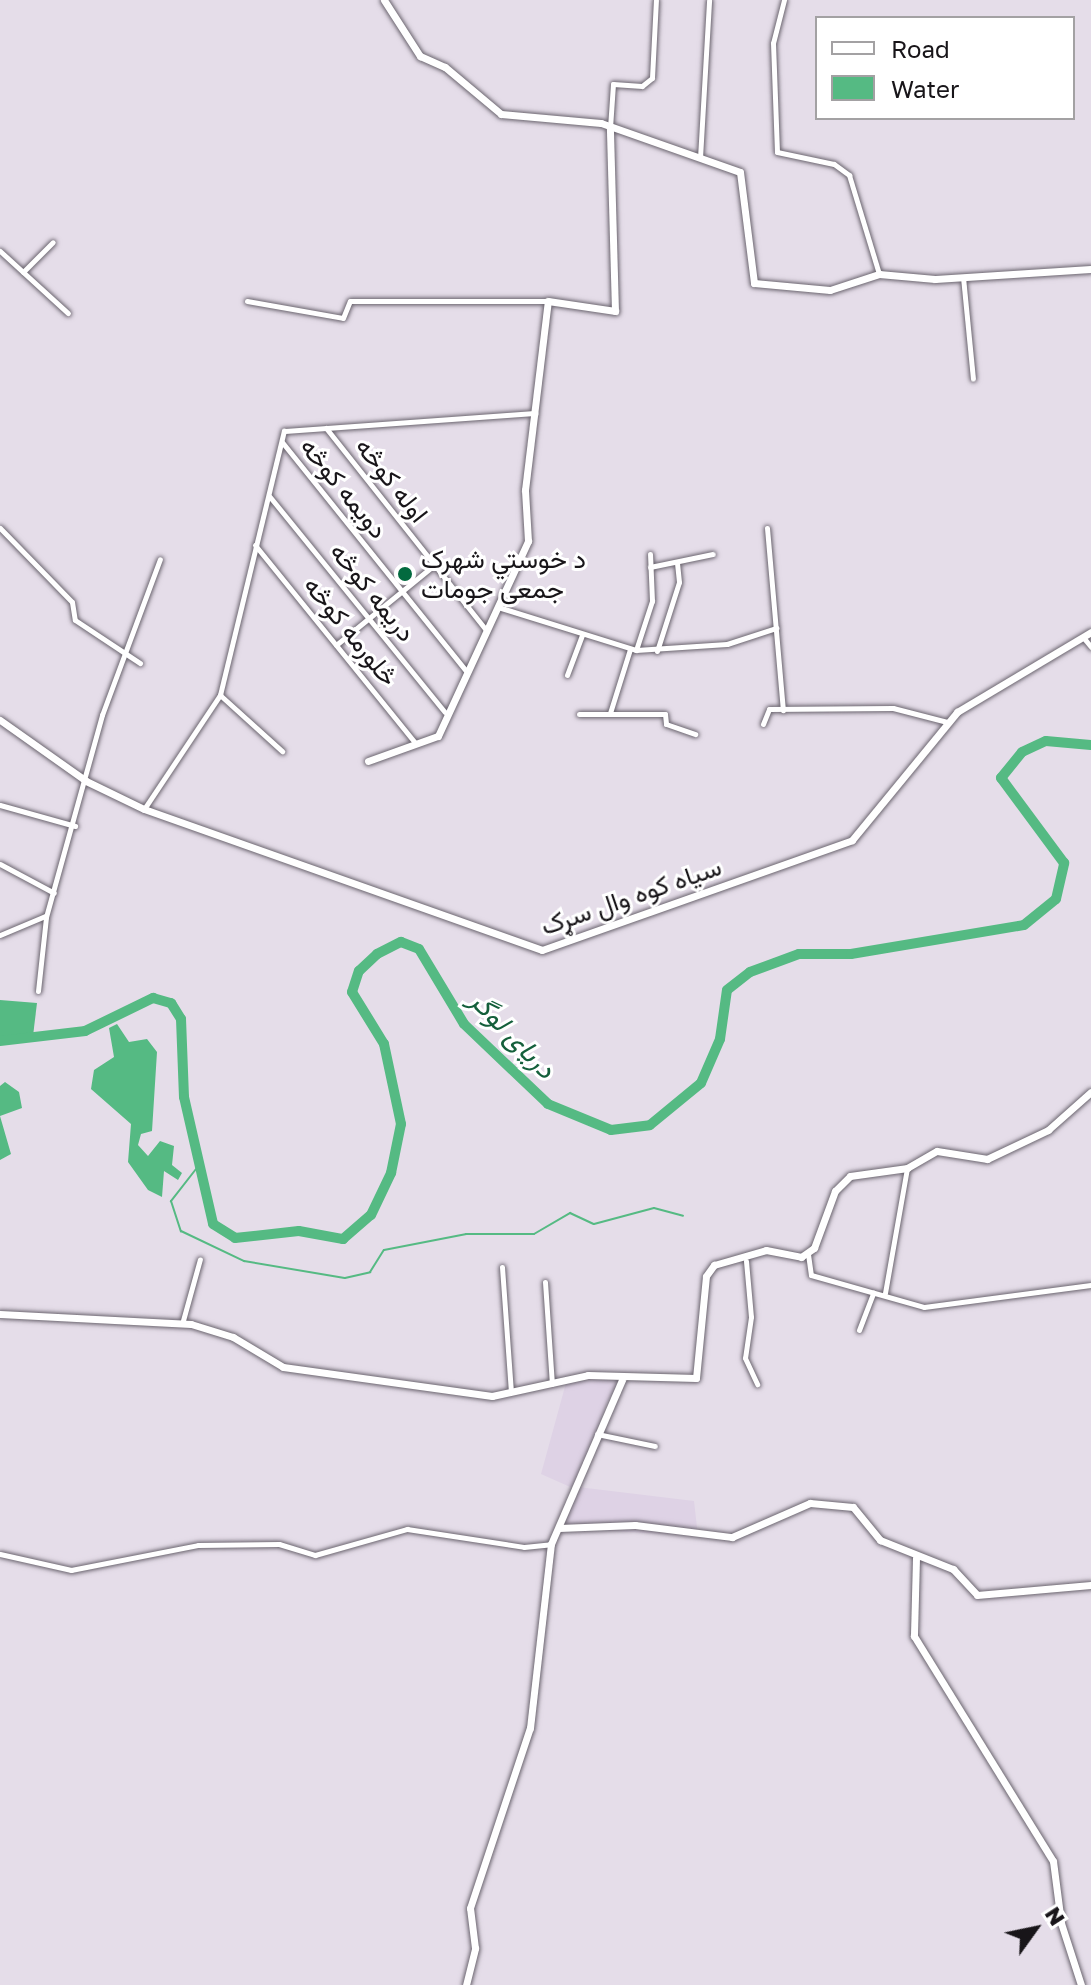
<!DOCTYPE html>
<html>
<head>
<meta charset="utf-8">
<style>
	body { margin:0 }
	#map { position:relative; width:1091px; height:1985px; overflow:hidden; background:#e5dde9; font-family:"Golos Text",Vazirmatn,sans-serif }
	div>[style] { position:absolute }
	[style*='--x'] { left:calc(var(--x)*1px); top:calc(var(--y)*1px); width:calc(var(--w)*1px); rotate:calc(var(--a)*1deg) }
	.built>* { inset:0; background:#ded2e5 }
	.water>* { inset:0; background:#55ba83 }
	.stream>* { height:2px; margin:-1px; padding:0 1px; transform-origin:1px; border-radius:1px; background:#55ba83 }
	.river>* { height:10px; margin:-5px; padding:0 5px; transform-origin:5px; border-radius:5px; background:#55ba83 }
	.roads { filter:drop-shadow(0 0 2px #6b656f) drop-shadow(0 0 2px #6b656f) }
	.street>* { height:5px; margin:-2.5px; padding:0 2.5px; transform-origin:2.5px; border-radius:2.5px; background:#fff }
	.secondary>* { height:7px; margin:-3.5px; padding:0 3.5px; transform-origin:3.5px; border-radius:3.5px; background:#fff }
	.dots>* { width:22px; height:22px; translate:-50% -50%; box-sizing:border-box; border:4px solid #fff; border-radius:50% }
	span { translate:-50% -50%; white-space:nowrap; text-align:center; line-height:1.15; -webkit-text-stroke:6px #fff; paint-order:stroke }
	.street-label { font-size:26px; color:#181519 }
	.poi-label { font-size:26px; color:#181519 }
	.left { translate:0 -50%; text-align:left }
	.water-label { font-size:28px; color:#145f3b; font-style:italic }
	.legend { position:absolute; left:815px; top:16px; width:260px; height:104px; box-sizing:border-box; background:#fff; border:2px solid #a3a1a3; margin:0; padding:10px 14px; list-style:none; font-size:24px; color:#181519 }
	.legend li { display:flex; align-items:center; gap:16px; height:40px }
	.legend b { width:40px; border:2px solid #a3a1a3 }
	.north { position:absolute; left:995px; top:1889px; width:80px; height:80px; -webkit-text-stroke:6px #fff; paint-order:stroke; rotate:57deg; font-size:22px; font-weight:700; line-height:32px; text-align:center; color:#181519 }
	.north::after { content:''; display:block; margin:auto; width:28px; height:36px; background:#181519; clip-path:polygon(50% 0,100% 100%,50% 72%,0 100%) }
</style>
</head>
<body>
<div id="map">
	<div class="built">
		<div style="clip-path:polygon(597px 1375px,622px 1380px,607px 1402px,578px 1487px,694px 1501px,698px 1536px,559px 1528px,577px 1490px,541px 1474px,566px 1383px)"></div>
	</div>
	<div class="water">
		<div style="clip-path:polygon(0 1000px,37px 1003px,33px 1036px,0 1038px)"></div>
		<div style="clip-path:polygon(117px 1024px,129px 1042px,147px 1039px,157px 1052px,152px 1131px,141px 1134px,138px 1145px,148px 1156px,160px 1141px,174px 1146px,172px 1165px,182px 1173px,178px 1180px,164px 1171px,162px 1197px,148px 1190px,128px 1162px,131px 1124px,91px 1089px,94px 1070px,114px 1057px,109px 1028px)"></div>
		<div style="clip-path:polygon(5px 1082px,19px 1092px,22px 1108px,0 1116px,11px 1154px,0 1160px,0 1086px)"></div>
	</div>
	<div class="stream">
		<div style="--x:196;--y:1169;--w:41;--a:128"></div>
		<div style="--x:171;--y:1201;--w:32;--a:72"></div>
		<div style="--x:181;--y:1231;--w:70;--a:25.5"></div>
		<div style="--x:244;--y:1261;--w:102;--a:9.6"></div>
		<div style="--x:345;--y:1278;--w:26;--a:-13"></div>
		<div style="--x:370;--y:1272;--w:26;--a:-58"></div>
		<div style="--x:384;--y:1250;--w:84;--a:-11"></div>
		<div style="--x:466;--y:1234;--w:68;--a:0"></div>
		<div style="--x:534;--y:1234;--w:42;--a:-30.3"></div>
		<div style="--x:570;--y:1213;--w:26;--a:25"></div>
		<div style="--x:594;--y:1224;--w:62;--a:-14.9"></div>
		<div style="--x:654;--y:1208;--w:30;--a:15"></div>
	</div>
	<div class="river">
		<div style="--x:0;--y:1041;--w:86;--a:-6.7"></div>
		<div style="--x:85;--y:1031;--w:76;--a:-25.9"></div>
		<div style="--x:153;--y:998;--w:19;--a:16"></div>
		<div style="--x:171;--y:1003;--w:19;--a:58"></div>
		<div style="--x:181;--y:1019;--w:78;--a:87.8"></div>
		<div style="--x:184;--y:1097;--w:130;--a:77.1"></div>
		<div style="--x:213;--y:1224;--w:26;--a:32"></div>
		<div style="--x:235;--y:1238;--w:64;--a:-6.2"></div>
		<div style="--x:299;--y:1231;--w:45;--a:10.3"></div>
		<div style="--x:343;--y:1239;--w:37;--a:-41"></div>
		<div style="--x:371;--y:1215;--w:47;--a:-64.5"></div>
		<div style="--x:391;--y:1173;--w:50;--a:-78.5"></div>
		<div style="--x:401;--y:1124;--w:82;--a:-102"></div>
		<div style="--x:384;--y:1044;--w:61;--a:-121.6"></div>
		<div style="--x:352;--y:992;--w:22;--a:-72"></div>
		<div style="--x:359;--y:971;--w:25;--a:-43"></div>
		<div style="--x:377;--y:954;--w:27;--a:-27"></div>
		<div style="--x:401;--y:942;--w:19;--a:21"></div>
		<div style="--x:419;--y:949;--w:87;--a:59"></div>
		<div style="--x:464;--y:1024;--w:116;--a:43.6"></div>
		<div style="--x:548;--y:1104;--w:68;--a:22.4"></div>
		<div style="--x:611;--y:1130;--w:39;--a:-7"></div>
		<div style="--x:650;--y:1125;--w:66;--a:-39.5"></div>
		<div style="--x:701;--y:1083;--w:48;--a:-66.6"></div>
		<div style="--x:720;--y:1039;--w:49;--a:-81.9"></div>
		<div style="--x:727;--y:990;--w:29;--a:-38"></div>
		<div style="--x:750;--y:972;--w:52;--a:-20.2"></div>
		<div style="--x:799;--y:954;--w:52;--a:0"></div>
		<div style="--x:851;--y:954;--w:175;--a:-9.5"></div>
		<div style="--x:1024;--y:925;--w:41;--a:-39.1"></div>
		<div style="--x:1056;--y:899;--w:37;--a:-77"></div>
		<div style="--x:1064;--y:863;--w:106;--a:-126.5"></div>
		<div style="--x:1001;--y:778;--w:33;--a:-51"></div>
		<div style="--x:1022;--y:752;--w:26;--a:-25"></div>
		<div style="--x:1046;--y:741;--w:45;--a:5.1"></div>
	</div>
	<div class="roads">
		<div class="street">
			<div style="--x:784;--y:0;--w:44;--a:104.3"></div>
			<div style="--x:773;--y:43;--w:109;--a:87.9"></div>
			<div style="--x:777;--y:152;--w:58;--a:11.9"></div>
			<div style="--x:834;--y:164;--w:19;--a:36"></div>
			<div style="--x:849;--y:175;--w:103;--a:73.1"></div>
			<div style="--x:610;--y:128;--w:44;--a:-86.1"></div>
			<div style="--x:613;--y:84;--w:29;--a:4"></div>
			<div style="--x:642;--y:86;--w:13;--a:-39"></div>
			<div style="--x:652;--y:78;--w:78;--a:-87.1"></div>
			<div style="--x:700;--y:158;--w:158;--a:-86.7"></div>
			<div style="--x:0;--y:251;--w:92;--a:42.4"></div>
			<div style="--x:23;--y:272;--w:42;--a:-45"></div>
			<div style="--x:963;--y:277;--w:102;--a:84.4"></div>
			<div style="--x:247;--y:301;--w:97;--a:10"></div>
			<div style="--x:343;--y:318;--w:18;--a:-68"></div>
			<div style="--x:350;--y:301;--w:198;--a:0"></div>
			<div style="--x:326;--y:428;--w:258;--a:51.6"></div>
			<div style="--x:282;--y:442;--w:294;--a:51.2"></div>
			<div style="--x:270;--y:497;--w:277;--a:50.9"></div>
			<div style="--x:0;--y:528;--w:103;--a:45.8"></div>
			<div style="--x:72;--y:602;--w:18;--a:81"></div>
			<div style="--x:75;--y:620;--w:78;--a:33.5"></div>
			<div style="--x:767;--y:528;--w:183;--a:85"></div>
			<div style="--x:255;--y:545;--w:256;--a:51"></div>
			<div style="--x:650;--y:567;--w:64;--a:-11.7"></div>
			<div style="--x:498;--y:607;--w:145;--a:17.3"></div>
			<div style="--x:636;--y:650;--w:91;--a:-3.8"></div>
			<div style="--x:727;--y:644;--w:52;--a:-18.1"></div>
			<div style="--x:1083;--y:637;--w:13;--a:51"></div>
			<div style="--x:336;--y:645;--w:127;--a:-39.2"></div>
			<div style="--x:636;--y:650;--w:52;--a:-71.9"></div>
			<div style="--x:652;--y:601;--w:47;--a:-92.4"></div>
			<div style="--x:657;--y:651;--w:72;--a:-72.3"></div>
			<div style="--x:679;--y:582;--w:19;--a:-96"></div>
			<div style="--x:567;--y:675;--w:43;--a:-69.4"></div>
			<div style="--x:220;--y:695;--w:84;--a:42.1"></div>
			<div style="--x:610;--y:713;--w:67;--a:-72.6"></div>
			<div style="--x:579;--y:714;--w:86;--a:0"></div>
			<div style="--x:665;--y:714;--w:10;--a:84"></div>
			<div style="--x:666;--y:724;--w:31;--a:19"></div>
			<div style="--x:763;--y:724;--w:16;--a:-68"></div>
			<div style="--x:769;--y:709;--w:124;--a:-0.5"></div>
			<div style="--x:893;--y:708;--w:56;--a:14.5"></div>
			<div style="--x:0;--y:805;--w:78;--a:15.6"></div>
			<div style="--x:144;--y:809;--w:137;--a:-56.3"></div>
			<div style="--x:220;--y:695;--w:272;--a:-76.4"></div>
			<div style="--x:284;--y:431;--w:252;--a:-4.1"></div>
			<div style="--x:0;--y:864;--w:61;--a:28.2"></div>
			<div style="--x:0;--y:935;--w:49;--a:-22.9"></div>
			<div style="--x:38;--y:991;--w:74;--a:-83.8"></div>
			<div style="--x:46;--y:917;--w:210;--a:-74.5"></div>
			<div style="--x:102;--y:715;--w:166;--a:-69.6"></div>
			<div style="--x:808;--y:1254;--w:21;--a:82"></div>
			<div style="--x:811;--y:1275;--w:117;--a:15.8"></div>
			<div style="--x:924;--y:1307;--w:168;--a:-7.5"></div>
			<div style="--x:746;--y:1261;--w:56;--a:84.9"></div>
			<div style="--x:751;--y:1317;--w:41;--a:98.3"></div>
			<div style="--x:745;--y:1358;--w:29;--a:65"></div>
			<div style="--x:502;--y:1267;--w:125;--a:85.9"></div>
			<div style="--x:545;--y:1282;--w:102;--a:86.1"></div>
			<div style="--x:885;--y:1293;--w:127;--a:-80"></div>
			<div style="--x:182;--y:1324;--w:67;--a:-74.5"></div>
			<div style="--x:859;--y:1330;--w:40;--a:-69"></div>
			<div style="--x:597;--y:1434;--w:59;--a:11.7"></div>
			<div style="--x:0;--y:1554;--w:73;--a:12.7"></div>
			<div style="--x:71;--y:1570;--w:129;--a:-11.1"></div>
			<div style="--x:198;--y:1545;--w:81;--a:-0.7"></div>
			<div style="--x:279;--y:1544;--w:38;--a:17"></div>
			<div style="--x:315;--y:1555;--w:96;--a:-15.8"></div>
			<div style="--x:407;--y:1529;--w:118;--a:8.7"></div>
			<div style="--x:524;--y:1547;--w:27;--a:-6"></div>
		</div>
		<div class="secondary">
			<div style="--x:384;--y:0;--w:67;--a:57.3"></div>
			<div style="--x:420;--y:56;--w:27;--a:24"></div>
			<div style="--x:445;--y:67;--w:73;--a:40"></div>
			<div style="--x:501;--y:114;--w:100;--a:5.1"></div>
			<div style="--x:601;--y:123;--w:147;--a:19.4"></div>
			<div style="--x:740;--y:172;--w:112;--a:82.8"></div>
			<div style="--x:754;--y:283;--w:76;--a:5.3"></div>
			<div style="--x:830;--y:290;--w:52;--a:-18.1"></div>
			<div style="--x:879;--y:274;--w:56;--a:5.1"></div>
			<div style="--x:935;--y:279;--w:156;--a:-3.7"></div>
			<div style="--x:0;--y:720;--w:105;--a:35.3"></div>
			<div style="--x:86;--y:781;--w:64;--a:25.8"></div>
			<div style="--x:144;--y:809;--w:422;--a:19.5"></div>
			<div style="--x:542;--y:950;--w:329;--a:-19.5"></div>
			<div style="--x:852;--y:840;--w:166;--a:-50.6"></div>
			<div style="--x:957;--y:712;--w:156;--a:-30.8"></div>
			<div style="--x:368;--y:761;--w:74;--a:-19.7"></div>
			<div style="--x:438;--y:736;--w:215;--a:-65.2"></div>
			<div style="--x:528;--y:541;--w:51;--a:-93.4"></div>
			<div style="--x:525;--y:490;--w:190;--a:-83.1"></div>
			<div style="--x:548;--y:301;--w:68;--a:8.5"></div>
			<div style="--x:615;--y:311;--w:182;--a:-91.6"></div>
			<div style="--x:0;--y:1314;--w:191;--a:3"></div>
			<div style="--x:191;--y:1324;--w:44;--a:17.2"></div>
			<div style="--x:233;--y:1337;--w:58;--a:31"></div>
			<div style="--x:283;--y:1367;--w:211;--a:7.9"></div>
			<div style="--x:492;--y:1396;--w:98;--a:-12.3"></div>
			<div style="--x:588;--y:1375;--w:108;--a:1.6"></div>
			<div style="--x:696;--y:1378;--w:102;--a:-84.4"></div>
			<div style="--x:706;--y:1276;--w:14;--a:-54"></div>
			<div style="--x:714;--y:1265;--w:54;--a:-16.1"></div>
			<div style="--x:766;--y:1250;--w:36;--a:11"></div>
			<div style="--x:801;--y:1257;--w:16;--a:-35"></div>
			<div style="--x:814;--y:1248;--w:61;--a:-69.8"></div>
			<div style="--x:835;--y:1191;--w:21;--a:-45"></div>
			<div style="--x:850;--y:1176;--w:58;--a:-8"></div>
			<div style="--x:907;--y:1168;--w:34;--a:-30"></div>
			<div style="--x:937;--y:1151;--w:51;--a:9.1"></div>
			<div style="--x:987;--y:1159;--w:68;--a:-25.4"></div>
			<div style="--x:1048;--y:1130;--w:57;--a:-41.5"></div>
			<div style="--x:559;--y:1528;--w:76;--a:-2.3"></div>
			<div style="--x:635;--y:1525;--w:98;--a:7.1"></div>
			<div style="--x:732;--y:1537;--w:85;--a:-23.6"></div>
			<div style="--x:810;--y:1503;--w:43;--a:5.3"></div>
			<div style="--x:853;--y:1507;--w:43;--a:50.7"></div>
			<div style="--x:880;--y:1540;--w:79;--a:21.7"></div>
			<div style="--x:953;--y:1569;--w:35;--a:47"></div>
			<div style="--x:977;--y:1595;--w:114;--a:-5"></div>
			<div style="--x:916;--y:1558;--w:78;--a:91.5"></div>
			<div style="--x:914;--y:1636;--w:264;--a:58.3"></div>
			<div style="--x:1053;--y:1861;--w:63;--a:82.6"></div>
			<div style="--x:1061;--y:1923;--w:65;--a:72.1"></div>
			<div style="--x:466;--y:1985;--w:38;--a:-76"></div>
			<div style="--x:475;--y:1948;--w:40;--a:-97.1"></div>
			<div style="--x:470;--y:1908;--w:190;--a:-71.6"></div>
			<div style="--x:530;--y:1728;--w:185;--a:-83.5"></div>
			<div style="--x:551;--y:1544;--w:179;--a:-66.6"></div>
		</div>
	</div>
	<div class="dots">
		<div style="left:405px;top:574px;background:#036a3f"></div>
	</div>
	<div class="street-label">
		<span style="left:392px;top:480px;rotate:52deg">اوله کوڅه</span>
		<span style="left:344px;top:488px;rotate:51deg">دویمه کوڅه</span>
		<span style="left:373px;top:592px;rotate:51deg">دریمه کوڅه</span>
		<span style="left:351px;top:631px;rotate:51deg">څلورمه کوڅه</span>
		<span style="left:631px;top:896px;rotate:-19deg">سیاه کوه وال سړک</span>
	</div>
	<div class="poi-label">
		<span class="left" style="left:421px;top:574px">د خوستي شهرک<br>جمعی جومات</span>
	</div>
	<div class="water-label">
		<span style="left:513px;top:1034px;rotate:46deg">دریای لوگر</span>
	</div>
	<ul class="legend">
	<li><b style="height:10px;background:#fff"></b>Road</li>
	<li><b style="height:22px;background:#55ba83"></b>Water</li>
	</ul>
	<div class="north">N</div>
</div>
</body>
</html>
